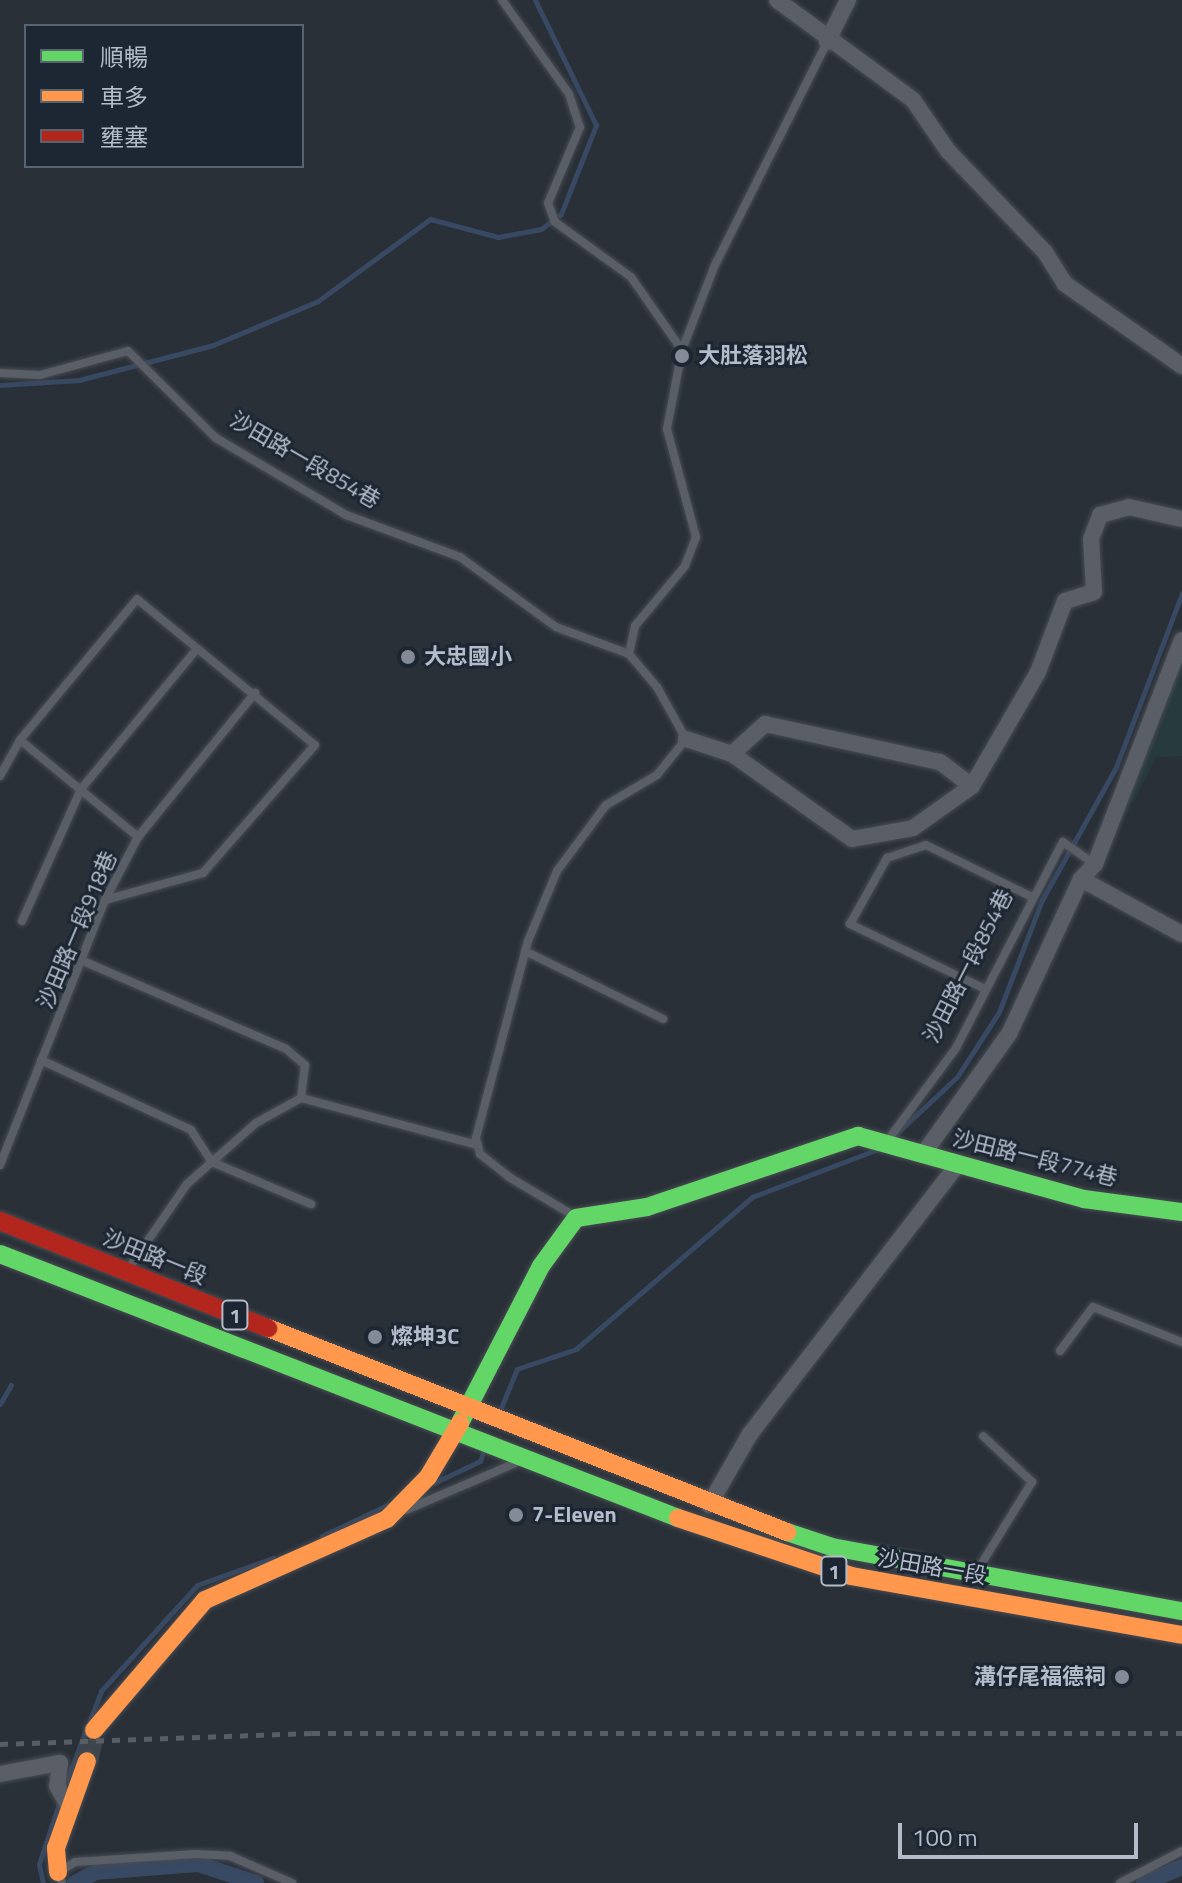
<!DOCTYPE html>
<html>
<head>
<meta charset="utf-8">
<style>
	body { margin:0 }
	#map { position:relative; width:1182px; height:1883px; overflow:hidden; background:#2a3038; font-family:"Titillium Web","Noto Sans TC",sans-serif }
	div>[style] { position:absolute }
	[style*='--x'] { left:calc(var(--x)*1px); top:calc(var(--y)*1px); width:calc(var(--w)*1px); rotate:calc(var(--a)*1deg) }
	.green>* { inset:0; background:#273a3e }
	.stream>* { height:5px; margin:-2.5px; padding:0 2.5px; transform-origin:2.5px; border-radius:2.5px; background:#384963 }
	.canal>* { height:16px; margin:-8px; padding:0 8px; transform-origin:8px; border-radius:8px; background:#384963 }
	.secondary-tunnel>* { height:22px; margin-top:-11px; transform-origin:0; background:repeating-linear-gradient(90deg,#3f454e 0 22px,transparent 0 33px) }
	.roads { filter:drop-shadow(0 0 2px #484c53) drop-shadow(0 0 2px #484c53) }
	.lane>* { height:8px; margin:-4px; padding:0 4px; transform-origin:4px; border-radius:4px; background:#5a5e66 }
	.street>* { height:16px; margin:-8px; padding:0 8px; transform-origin:8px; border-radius:8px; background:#5a5e66 }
	.fast>* { height:18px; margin:-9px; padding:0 9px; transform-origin:9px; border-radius:9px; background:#63d668 }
	.slow>* { height:18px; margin:-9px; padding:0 9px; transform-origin:9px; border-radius:9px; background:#ff974d }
	.jam>* { height:18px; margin:-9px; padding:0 9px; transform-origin:9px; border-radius:9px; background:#b3261e }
	.rail>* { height:5px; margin-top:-2.5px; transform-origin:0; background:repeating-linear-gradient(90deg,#595d64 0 8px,transparent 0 16px) }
	.dots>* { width:22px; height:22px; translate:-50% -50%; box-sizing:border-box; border:4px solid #1d2633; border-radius:50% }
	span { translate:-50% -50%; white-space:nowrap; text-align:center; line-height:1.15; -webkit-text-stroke:6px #1d2633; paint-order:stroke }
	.shield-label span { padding:2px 6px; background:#1d2633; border:2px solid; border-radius:6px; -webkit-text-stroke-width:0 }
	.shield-label { font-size:20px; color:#b4bcc9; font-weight:700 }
	.poi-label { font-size:22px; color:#b4bcc9; font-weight:700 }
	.left { translate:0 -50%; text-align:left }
	.right { translate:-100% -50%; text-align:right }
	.street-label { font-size:22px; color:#b4bcc9 }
	.legend { position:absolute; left:24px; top:24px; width:280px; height:144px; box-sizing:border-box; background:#1d2633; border:2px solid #59626f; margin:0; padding:10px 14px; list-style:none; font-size:24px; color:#b4bcc9 }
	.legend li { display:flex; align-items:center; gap:16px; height:40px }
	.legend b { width:40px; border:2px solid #59626f }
	.scale { position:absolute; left:898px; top:1823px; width:240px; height:36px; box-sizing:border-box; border:4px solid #b4bcc9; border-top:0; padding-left:10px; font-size:24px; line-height:28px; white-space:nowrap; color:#b4bcc9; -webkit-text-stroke:6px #1d2633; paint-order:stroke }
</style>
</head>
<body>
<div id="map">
	<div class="green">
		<div style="clip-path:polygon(1182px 628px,1182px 756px,1156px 757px,1134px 802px,1111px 807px)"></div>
	</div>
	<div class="stream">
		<div style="--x:0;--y:385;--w:79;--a:-3.6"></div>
		<div style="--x:79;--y:380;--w:138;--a:-14.6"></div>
		<div style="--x:213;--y:345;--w:114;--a:-22.7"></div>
		<div style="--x:318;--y:301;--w:139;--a:-36.2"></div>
		<div style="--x:430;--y:219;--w:70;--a:14.8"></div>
		<div style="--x:498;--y:237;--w:44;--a:-10.5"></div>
		<div style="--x:541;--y:229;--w:25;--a:-37"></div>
		<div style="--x:561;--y:214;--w:96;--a:-68.5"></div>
		<div style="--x:596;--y:125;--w:139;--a:-116"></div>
		<div style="--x:896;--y:1134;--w:83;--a:-43.1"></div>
		<div style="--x:957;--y:1077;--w:77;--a:-57.1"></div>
		<div style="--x:999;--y:1012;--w:120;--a:-69"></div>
		<div style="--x:1042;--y:900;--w:152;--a:-60.9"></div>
		<div style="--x:1116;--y:767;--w:186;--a:-69.2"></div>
		<div style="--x:0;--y:1404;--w:22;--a:-60"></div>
		<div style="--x:498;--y:1415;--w:50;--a:-67.6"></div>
		<div style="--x:517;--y:1369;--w:62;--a:-18.7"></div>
		<div style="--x:576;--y:1349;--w:233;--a:-40.8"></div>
		<div style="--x:752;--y:1197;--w:133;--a:-20.8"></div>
		<div style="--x:434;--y:1483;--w:51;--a:-25.6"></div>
		<div style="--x:480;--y:1461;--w:12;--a:-70"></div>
		<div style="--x:322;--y:1536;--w:74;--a:-25.5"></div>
		<div style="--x:90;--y:1720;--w:31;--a:-69"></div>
		<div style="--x:101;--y:1691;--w:143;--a:-47.8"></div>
		<div style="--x:197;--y:1585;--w:81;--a:-19.6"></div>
		<div style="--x:63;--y:1791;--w:66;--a:-69.6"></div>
		<div style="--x:43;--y:1883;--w:19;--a:-102"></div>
		<div style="--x:39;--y:1864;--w:67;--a:-71.8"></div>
	</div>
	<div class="canal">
		<div style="--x:75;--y:1883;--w:24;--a:-28"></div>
		<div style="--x:96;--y:1872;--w:102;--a:-4.5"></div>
		<div style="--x:198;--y:1864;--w:61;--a:18.1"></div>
		<div style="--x:1144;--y:1883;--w:41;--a:-22.8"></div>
	</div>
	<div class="secondary-tunnel">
		<div style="--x:87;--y:1761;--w:32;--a:-77"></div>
	</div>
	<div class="roads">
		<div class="lane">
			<div style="--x:502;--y:0;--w:115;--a:54.5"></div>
			<div style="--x:569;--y:94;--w:35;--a:72"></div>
			<div style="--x:580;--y:127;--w:82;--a:112.8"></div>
			<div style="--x:548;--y:203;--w:20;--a:70"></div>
			<div style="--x:555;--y:222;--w:94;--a:35.9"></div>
			<div style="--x:631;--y:277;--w:89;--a:55.1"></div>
			<div style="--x:682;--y:350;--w:80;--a:100.8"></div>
			<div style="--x:667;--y:429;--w:112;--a:75"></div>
			<div style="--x:696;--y:537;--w:31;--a:111"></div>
			<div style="--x:685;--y:566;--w:78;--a:129.8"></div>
			<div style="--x:635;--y:626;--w:29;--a:102"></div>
			<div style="--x:682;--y:350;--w:91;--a:-68.8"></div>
			<div style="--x:715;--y:265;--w:250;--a:-63.3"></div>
			<div style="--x:0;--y:373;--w:40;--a:2.9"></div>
			<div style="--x:40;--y:375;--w:91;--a:-15.3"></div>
			<div style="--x:128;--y:351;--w:124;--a:44.7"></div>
			<div style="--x:216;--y:438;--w:151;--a:30.6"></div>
			<div style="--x:346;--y:515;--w:121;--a:20.2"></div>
			<div style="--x:460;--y:557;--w:119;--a:36.1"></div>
			<div style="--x:556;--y:627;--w:78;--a:20.3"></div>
			<div style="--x:629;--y:654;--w:43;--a:49.7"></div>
			<div style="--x:657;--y:687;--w:60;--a:60.9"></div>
			<div style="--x:686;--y:739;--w:46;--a:128.9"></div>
			<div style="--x:657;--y:775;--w:59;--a:149.5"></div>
			<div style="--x:606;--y:805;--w:82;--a:126.6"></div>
			<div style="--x:557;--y:871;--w:76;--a:112.5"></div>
			<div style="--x:528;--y:941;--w:204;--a:104.8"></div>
			<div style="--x:476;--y:1138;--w:16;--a:76"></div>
			<div style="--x:480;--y:1154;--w:37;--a:38"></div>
			<div style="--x:509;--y:1177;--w:78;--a:30.8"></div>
			<div style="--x:20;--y:740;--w:153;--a:39.4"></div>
			<div style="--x:0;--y:776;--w:41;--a:-60.9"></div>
			<div style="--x:20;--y:740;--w:183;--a:-50.3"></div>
			<div style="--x:137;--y:599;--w:230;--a:39.4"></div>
			<div style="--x:315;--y:745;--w:170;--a:131.2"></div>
			<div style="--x:203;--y:873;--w:102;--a:164.6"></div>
			<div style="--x:22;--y:921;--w:145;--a:-65.9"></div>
			<div style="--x:81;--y:789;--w:182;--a:-50.4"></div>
			<div style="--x:525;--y:951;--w:154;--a:26.2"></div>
			<div style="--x:83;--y:961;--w:221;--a:23.4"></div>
			<div style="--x:286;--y:1049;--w:25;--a:40"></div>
			<div style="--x:305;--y:1065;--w:33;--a:97"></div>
			<div style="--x:983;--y:988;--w:148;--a:-154.3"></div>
			<div style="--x:850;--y:924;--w:76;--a:-60.7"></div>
			<div style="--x:887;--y:858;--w:41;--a:-18.4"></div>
			<div style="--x:926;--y:845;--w:116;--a:26.1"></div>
			<div style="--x:41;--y:1060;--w:166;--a:25"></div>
			<div style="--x:191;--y:1130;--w:38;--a:57"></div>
			<div style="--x:212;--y:1162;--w:108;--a:23"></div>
			<div style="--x:888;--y:1140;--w:114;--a:-53.5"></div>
			<div style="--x:956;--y:1048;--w:232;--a:-62.6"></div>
			<div style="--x:1063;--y:842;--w:39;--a:35"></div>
			<div style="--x:0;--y:1165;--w:285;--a:-68.4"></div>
			<div style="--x:105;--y:900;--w:71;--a:-62.4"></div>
			<div style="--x:138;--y:837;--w:186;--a:-50.9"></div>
			<div style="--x:129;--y:1268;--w:102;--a:-55.4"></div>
			<div style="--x:187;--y:1184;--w:92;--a:-41.5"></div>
			<div style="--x:256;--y:1123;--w:51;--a:-29.1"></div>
			<div style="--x:301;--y:1098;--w:183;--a:14.9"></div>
			<div style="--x:1060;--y:1351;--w:55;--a:-53.1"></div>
			<div style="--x:1093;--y:1307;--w:96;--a:21.5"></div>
			<div style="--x:406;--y:1510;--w:122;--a:-23.2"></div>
			<div style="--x:977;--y:1571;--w:105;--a:-58.3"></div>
			<div style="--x:1032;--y:1482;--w:67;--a:-136.8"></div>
			<div style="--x:62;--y:1883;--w:12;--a:-110"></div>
			<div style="--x:58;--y:1872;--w:20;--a:-30"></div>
			<div style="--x:75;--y:1862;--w:121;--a:-3.8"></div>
			<div style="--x:196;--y:1854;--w:34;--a:3"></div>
			<div style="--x:230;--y:1856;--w:68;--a:23.5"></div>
			<div style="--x:1120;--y:1883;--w:70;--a:-27.3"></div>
		</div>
		<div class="street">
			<div style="--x:777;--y:0;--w:169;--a:36.3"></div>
			<div style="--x:913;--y:100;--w:62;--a:55.5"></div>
			<div style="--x:948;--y:151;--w:140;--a:46.2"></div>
			<div style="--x:1045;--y:252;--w:38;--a:58"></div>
			<div style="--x:1065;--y:284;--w:143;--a:35"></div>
			<div style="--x:827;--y:42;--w:47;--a:-63.4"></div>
			<div style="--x:686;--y:739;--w:48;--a:18.1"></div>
			<div style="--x:732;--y:754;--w:147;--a:35.3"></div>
			<div style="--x:852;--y:839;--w:62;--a:-10.2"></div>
			<div style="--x:913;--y:828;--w:72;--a:-35.4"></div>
			<div style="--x:972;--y:786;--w:132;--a:-59.9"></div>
			<div style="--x:1038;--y:672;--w:76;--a:-69.2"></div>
			<div style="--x:1065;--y:601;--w:30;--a:-17"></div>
			<div style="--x:1094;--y:592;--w:53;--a:-93.2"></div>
			<div style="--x:1091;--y:539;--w:26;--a:-69"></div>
			<div style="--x:1100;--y:515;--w:30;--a:-15"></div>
			<div style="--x:1129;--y:507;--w:54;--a:12.8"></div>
			<div style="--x:732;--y:754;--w:45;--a:-42.3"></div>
			<div style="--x:765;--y:724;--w:179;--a:12.3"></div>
			<div style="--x:940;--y:762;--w:40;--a:37"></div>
			<div style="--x:1081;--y:879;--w:115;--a:28.6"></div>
			<div style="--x:924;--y:1153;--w:146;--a:-54.5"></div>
			<div style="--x:1009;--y:1034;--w:171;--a:-65.1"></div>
			<div style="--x:1081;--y:879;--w:21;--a:-47"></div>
			<div style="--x:1095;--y:864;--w:240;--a:-68.8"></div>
			<div style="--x:709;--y:1505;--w:82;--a:-60"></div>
			<div style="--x:750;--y:1434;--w:339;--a:-52.4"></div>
			<div style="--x:0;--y:1774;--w:61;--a:-10.4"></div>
			<div style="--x:60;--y:1763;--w:23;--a:97"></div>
			<div style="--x:57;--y:1786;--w:22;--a:60"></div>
		</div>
		<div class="fast">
			<div style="--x:0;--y:1254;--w:728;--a:21.27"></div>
			<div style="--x:460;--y:1423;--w:177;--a:-62.7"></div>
			<div style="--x:541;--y:1266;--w:59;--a:-53.9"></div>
			<div style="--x:576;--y:1218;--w:72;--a:-8.8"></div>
			<div style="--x:647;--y:1207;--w:223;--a:-18.6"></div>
			<div style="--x:858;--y:1136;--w:235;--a:15.6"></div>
			<div style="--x:1084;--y:1199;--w:99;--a:7.6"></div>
			<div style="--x:787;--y:1532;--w:47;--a:18.4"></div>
			<div style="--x:832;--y:1547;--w:356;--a:10.4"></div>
		</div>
		<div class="slow">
			<div style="--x:268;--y:1328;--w:558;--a:21.46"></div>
			<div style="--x:678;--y:1518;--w:182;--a:18.5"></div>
			<div style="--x:851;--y:1576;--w:336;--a:10.1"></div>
			<div style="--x:94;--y:1730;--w:171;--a:-49.5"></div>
			<div style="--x:205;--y:1600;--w:199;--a:-24"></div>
			<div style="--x:387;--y:1519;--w:59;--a:-45.7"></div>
			<div style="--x:428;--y:1477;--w:63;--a:-59.3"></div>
			<div style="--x:58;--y:1872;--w:24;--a:-95"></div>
			<div style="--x:56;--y:1848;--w:92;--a:-70.4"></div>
		</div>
		<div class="jam">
			<div style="--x:0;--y:1221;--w:289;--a:21.8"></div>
		</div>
	</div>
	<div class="rail">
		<div style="--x:0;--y:1744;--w:312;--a:-2"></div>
		<div style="--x:312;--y:1733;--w:870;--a:0"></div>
	</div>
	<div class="dots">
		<div style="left:682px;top:356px;background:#848b96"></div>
		<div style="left:408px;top:657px;background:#848b96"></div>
		<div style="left:375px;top:1337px;background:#848b96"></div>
		<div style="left:516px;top:1515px;background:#848b96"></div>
		<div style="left:1122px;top:1677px;background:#848b96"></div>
	</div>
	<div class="shield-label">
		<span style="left:235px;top:1315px">1</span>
		<span style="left:834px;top:1571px">1</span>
	</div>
	<div class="poi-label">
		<span class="left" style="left:698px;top:356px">大肚落羽松</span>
		<span class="left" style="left:424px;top:657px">大忠國小</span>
		<span class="left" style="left:391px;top:1337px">燦坤3C</span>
		<span class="left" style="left:532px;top:1515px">7-Eleven</span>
		<span class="right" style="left:1106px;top:1677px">溝仔尾福德祠</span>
	</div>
	<div class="street-label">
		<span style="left:305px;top:460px;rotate:30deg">沙田路一段854巷</span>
		<span style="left:77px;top:930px;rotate:-67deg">沙田路一段918巷</span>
		<span style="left:968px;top:966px;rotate:-63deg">沙田路一段854巷</span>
		<span style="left:1035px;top:1158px;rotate:14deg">沙田路一段774巷</span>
		<span style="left:155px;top:1257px;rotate:22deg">沙田路一段</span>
		<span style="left:932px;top:1567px;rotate:10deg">沙田路一段</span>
	</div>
	<ul class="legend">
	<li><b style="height:10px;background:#63d668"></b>順暢</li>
	<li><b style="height:10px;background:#ff974d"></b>車多</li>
	<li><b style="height:10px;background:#b3261e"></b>壅塞</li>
	</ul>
	<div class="scale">100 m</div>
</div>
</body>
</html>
